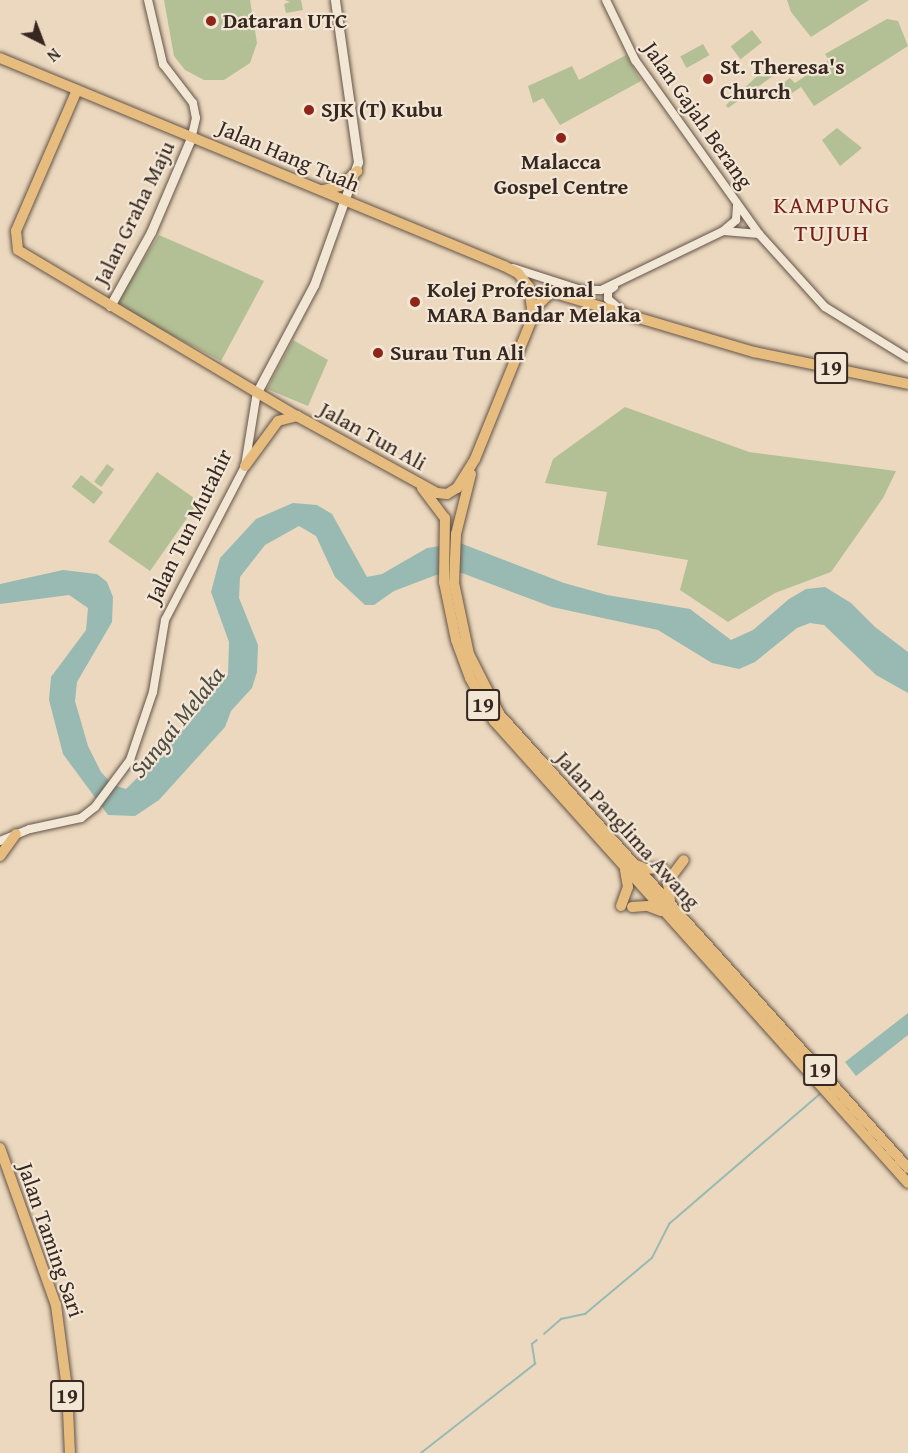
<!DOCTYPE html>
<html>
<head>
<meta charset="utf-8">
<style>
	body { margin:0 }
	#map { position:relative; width:908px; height:1453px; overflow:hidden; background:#ebd8be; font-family:"Gentium Book Plus",serif }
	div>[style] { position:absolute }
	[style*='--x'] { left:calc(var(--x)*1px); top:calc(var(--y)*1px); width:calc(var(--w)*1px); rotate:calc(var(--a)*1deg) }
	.green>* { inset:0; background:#b3bf94; transform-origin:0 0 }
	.water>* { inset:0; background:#98bab2 }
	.stream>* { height:1.5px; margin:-0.75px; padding:0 0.75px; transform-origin:0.75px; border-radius:0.75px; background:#98bab2 }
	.roads { filter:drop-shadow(0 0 2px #645348) drop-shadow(0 0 2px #645348) }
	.tertiary>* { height:8px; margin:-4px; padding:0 4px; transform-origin:4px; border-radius:4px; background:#f2e6d5 }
	.secondary>* { height:9px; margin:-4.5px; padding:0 4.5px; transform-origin:4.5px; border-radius:4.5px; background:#f2e6d5 }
	.primary>* { height:10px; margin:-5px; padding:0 5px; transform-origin:5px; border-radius:5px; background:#e6bc7f }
	.dots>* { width:16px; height:16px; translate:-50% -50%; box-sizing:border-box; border:3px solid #f2e6d5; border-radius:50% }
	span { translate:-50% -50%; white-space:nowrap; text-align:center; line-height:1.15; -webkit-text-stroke:4.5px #f2e6d5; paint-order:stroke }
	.shield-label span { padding:2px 4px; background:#f2e6d5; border:2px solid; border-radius:4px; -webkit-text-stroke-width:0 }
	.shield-label { font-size:21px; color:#372720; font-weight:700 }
	.poi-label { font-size:22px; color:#372720; font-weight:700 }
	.left { translate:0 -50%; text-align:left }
	.street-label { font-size:22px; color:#372720 }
	.neighbourhood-label { font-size:24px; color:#7a1f14; letter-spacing:1.5px }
	.water-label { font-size:24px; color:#4f4c44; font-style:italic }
	.north { position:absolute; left:12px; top:12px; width:60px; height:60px; -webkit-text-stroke:4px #f2e6d5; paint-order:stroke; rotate:138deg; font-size:16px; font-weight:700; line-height:24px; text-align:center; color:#372720 }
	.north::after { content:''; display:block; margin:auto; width:21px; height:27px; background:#372720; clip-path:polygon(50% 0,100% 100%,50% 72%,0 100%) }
</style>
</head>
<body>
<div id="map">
	<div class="green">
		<div style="clip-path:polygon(164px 0,250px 0,257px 43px,250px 63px,224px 80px,204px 80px,185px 70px,174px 56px)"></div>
		<div style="clip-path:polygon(285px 0,301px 0,303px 10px,286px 13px,284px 4px,290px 2px)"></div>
		<div style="clip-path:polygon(787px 0,869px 0,811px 37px,791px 12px)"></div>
		<div style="clip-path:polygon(887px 19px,898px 21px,908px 46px,814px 106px,801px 87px,779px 102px,771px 92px,790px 78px,795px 83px,829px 60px,825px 54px)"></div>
		<div style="left:752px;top:30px;width:16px;height:27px;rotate:52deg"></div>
		<div style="left:703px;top:44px;width:13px;height:26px;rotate:61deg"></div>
		<div style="clip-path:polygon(626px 55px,641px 81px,560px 125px,543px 98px,533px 103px,528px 86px,572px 66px,579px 80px)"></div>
		<div style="clip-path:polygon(766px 68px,773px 76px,728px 108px,726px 105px)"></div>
		<div style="clip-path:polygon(837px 128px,862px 148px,840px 166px,822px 140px)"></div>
		<div style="clip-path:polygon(159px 235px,264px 281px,221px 361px,115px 305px)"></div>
		<div style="clip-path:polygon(293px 340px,328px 360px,308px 406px,267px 389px)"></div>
		<div style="clip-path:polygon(625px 407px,749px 452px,896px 471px,883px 498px,831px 572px,775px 593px,728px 622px,680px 590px,688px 560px,597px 545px,607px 492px,545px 483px,553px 459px)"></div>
		<div style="left:107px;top:464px;width:9px;height:22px;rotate:36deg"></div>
		<div style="left:157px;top:472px;width:51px;height:85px;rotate:35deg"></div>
		<div style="left:81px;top:475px;width:28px;height:15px;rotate:38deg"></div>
	</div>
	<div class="water">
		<div style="clip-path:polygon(293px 503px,317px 505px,332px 514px,367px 577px,382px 574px,427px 548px,460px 543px,564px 583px,607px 595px,690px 609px,731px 640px,753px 630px,789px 599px,806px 589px,825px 587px,851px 603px,875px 627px,908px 652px,908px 693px,876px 675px,824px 625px,810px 623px,797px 628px,755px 662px,739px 669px,712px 663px,658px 630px,552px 607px,462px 573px,436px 575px,394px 591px,374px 605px,365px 605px,335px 577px,316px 536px,299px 526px,265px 545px,240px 577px,239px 598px,258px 645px,257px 672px,252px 688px,231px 711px,225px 727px,159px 800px,135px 816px,108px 815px,63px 754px,49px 700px,51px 677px,86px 630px,88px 608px,69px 595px,0 604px,0 584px,63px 570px,97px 574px,107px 582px,113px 597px,112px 622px,77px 682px,75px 701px,88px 746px,101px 772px,113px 785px,126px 789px,174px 741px,228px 675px,229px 642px,211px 592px,220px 558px,256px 519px)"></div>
		<div style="clip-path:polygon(908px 1013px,908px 1035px,856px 1076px,845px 1062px)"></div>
	</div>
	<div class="stream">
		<div style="--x:544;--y:1334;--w:23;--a:-41"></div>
		<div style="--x:561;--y:1319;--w:25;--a:-12"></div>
		<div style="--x:585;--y:1314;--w:87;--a:-39.9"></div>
		<div style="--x:652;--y:1258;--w:38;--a:-63"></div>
		<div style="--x:669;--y:1224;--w:199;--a:-40.7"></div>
		<div style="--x:421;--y:1453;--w:145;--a:-38"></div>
		<div style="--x:535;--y:1364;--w:20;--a:-99"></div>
		<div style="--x:532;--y:1344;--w:6;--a:-39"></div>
	</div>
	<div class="roads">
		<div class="tertiary">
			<div style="--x:148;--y:0;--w:66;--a:76.8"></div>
			<div style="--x:163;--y:64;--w:49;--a:52.4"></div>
			<div style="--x:193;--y:103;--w:15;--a:79"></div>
			<div style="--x:196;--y:118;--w:18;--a:103"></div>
			<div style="--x:606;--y:0;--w:67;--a:64.2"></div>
			<div style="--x:635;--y:60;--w:214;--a:54.5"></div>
			<div style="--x:759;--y:234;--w:98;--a:47.9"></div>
			<div style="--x:825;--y:307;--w:97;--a:31.6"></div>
			<div style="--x:724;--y:231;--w:35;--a:5"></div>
			<div style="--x:513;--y:268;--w:71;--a:17.9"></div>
			<div style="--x:581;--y:290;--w:20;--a:0"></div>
			<div style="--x:601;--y:290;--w:136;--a:-25.8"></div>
			<div style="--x:723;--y:231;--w:17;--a:-40"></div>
			<div style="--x:736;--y:220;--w:15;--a:-86"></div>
			<div style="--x:614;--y:287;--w:7;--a:146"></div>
			<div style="--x:608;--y:291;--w:8;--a:90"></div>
			<div style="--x:608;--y:299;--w:20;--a:41"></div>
			<div style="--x:0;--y:841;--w:32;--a:-22"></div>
			<div style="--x:30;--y:829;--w:52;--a:-12.2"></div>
			<div style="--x:81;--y:818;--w:18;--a:-38"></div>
			<div style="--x:95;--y:807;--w:59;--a:-53.3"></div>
			<div style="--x:130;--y:760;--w:72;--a:-71.3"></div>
			<div style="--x:153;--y:692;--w:73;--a:-80.5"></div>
			<div style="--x:165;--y:620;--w:174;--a:-62.5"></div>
			<div style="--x:245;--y:466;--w:75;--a:-80.8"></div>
		</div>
		<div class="secondary">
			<div style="--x:110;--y:306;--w:85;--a:-61"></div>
			<div style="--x:151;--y:232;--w:104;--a:-66.9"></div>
			<div style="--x:257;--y:392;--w:121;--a:-62"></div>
			<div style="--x:314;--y:285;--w:131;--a:-70.3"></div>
			<div style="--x:358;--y:162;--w:164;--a:-98.1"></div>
		</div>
		<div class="primary">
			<div style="--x:0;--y:58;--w:545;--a:22.43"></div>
			<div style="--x:504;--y:266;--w:16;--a:27"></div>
			<div style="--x:518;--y:273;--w:18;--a:52"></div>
			<div style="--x:529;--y:287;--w:27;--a:82"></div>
			<div style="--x:77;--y:90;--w:154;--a:113.4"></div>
			<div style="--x:16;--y:231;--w:19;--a:84"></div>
			<div style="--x:18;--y:250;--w:325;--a:30.8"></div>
			<div style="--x:297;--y:416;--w:160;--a:28.8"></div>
			<div style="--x:437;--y:493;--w:10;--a:6"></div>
			<div style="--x:447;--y:494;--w:12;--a:-31"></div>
			<div style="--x:457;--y:488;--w:34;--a:-58"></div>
			<div style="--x:475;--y:459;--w:165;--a:-67.9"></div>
			<div style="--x:537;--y:306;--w:20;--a:-45"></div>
			<div style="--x:551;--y:292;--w:212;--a:16.5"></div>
			<div style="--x:754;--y:352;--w:157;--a:11.7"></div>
			<div style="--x:323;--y:190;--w:17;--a:-13"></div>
			<div style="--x:340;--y:186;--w:23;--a:-41"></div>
			<div style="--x:245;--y:466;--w:56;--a:-53.7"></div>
			<div style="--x:278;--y:421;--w:20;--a:-15"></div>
			<div style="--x:471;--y:474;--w:62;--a:104"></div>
			<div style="--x:456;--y:534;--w:49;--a:92.3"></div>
			<div style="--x:454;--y:583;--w:73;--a:78.1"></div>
			<div style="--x:469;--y:654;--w:68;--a:63.1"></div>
			<div style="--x:500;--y:715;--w:610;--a:47.99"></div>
			<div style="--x:422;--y:488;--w:38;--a:53"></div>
			<div style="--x:445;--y:518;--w:64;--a:90.9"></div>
			<div style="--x:444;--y:582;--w:59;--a:78.3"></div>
			<div style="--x:456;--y:640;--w:40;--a:69.8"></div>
			<div style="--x:470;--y:678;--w:49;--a:60.8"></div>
			<div style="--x:494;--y:721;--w:620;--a:48.14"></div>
			<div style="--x:0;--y:856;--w:27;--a:-54"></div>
			<div style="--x:634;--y:864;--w:13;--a:23"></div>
			<div style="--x:646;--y:869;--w:16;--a:-4"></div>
			<div style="--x:670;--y:901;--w:20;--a:-96"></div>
			<div style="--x:668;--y:881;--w:26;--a:-53"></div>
			<div style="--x:621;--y:906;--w:20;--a:-70"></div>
			<div style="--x:628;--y:887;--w:17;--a:-100"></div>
			<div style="--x:632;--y:907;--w:16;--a:-4"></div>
			<div style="--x:648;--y:906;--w:14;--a:21"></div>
			<div style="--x:0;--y:1148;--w:167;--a:70.4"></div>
			<div style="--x:56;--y:1305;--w:84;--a:82.5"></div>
			<div style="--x:67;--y:1388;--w:65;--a:87.4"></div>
		</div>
	</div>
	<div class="dots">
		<div style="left:211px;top:21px;background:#8f2418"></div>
		<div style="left:708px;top:79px;background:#8f2418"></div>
		<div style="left:309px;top:110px;background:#8f2418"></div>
		<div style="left:561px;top:138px;background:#8f2418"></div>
		<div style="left:415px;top:302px;background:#8f2418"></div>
		<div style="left:378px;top:353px;background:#8f2418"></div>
	</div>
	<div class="shield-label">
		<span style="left:831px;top:368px">19</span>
		<span style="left:483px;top:705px">19</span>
		<span style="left:820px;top:1070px">19</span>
		<span style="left:67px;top:1396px">19</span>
	</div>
	<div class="poi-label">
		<span class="left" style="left:223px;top:21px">Dataran UTC</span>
		<span class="left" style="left:720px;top:79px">St. Theresa's<br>Church</span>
		<span class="left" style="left:321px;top:110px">SJK (T) Kubu</span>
		<span style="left:561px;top:174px">Malacca<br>Gospel Centre</span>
		<span class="left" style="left:427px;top:302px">Kolej Profesional<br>MARA Bandar Melaka</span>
		<span class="left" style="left:390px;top:353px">Surau Tun Ali</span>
	</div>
	<div class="street-label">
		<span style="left:698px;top:115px;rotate:55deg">Jalan Gajah Berang</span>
		<span style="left:289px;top:156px;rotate:23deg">Jalan Hang Tuah</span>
		<span style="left:134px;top:213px;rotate:-64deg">Jalan Graha Maju</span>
		<span style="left:373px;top:436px;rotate:29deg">Jalan Tun Ali</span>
		<span style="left:189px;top:526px;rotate:-64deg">Jalan Tun Mutahir</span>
		<span style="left:628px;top:830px;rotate:48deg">Jalan Panglima Awang</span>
		<span style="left:51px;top:1240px;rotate:71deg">Jalan Taming Sari</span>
	</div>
	<div class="neighbourhood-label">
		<span style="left:832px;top:219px">KAMPUNG<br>TUJUH</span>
	</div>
	<div class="water-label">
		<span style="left:177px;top:722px;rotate:-51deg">Sungai Melaka</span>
	</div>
	<div class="north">N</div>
</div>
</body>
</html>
